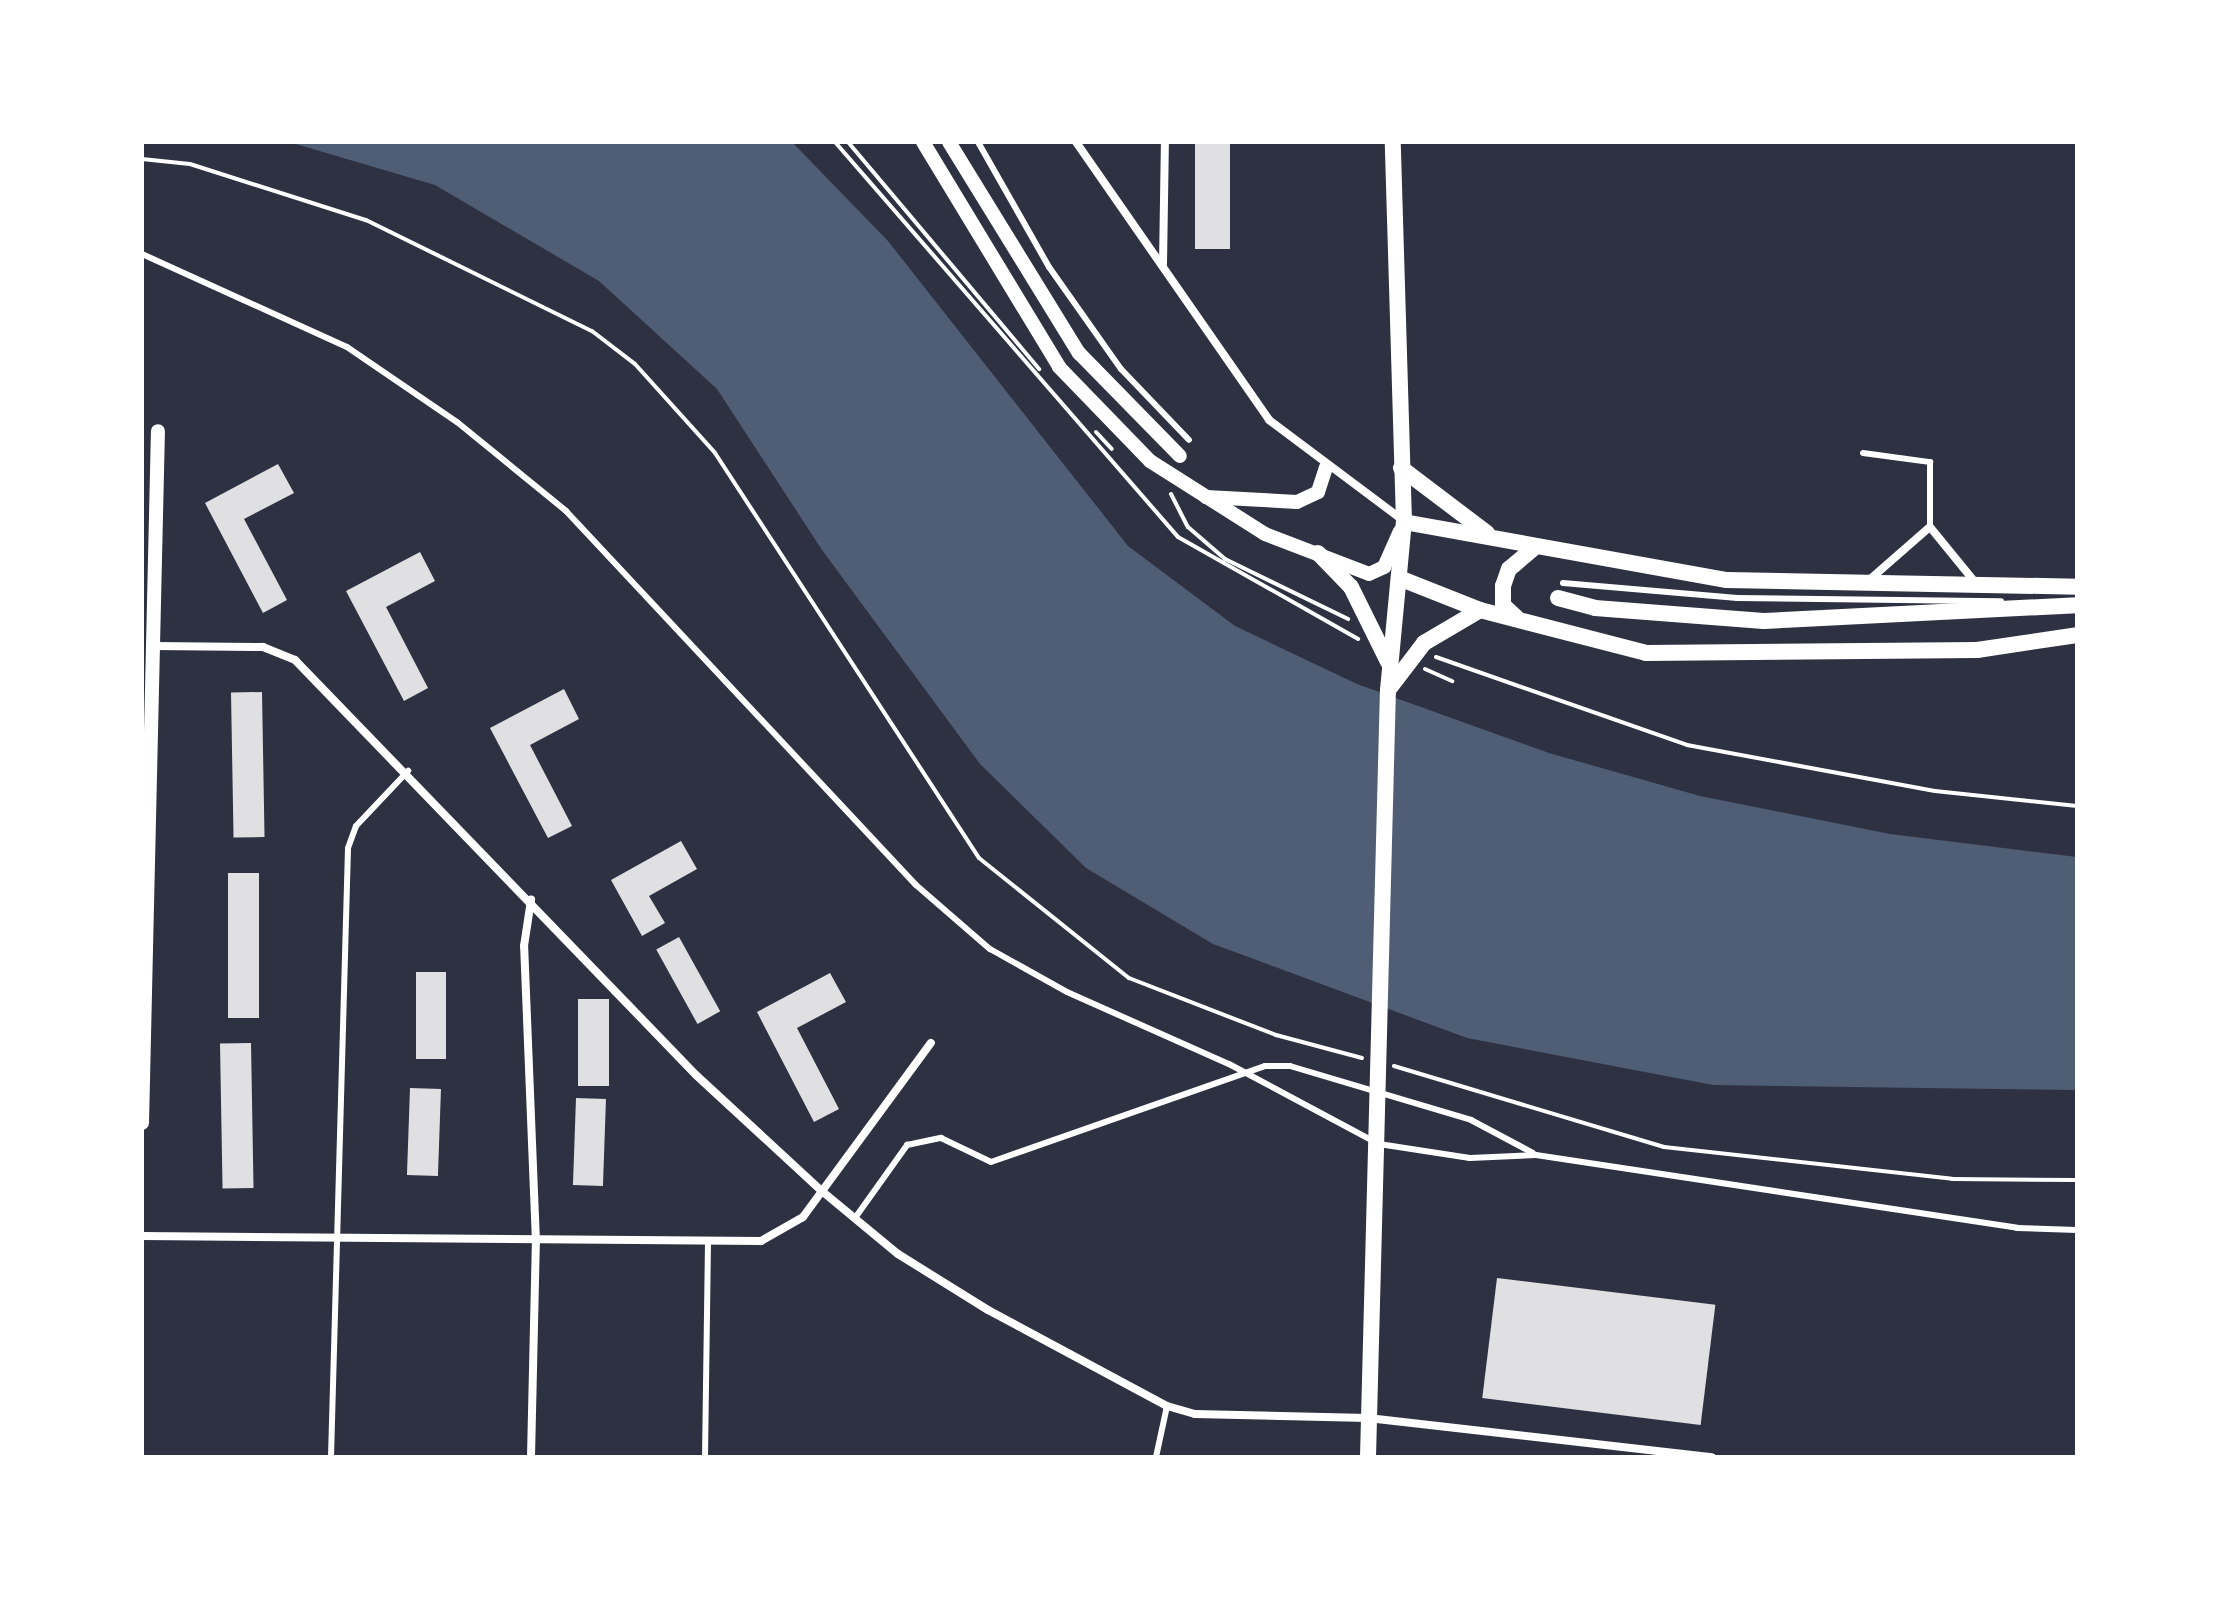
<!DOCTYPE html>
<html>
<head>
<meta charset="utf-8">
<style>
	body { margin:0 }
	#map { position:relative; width:2219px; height:1599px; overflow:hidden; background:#2d3142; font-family:Inter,sans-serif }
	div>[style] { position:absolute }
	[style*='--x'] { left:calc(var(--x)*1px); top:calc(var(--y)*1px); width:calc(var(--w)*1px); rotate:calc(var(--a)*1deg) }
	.water>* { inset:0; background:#4f5d75 }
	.building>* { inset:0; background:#e0e0e3; transform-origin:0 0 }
	.path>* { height:4px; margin:-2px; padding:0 2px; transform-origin:2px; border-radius:2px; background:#fff }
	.service>* { height:6px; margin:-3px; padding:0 3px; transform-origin:3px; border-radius:3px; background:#fff }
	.minor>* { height:8px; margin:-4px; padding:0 4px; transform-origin:4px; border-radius:4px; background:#fff }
	.tertiary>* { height:14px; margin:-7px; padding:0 7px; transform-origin:7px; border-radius:7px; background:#fff }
	.secondary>* { height:16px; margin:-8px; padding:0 8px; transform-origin:8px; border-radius:8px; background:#fff }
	span { translate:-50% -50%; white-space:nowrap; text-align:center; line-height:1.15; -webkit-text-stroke:8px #fff; paint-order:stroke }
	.frame { position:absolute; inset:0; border:144px solid #fff; pointer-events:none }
</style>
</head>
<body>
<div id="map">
	<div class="water">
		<div style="clip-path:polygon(289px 142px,792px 142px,888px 241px,1128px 546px,1235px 626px,1357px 684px,1549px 753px,1700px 796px,1890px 834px,2077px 857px,2077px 1090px,1713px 1085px,1467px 1038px,1213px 944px,1086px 868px,980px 764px,822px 550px,717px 389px,599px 281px,435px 185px)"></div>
	</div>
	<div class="building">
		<div style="left:1195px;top:142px;width:35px;height:107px"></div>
		<div style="clip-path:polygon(278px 464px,294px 493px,244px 519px,287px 600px,263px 613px,205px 503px)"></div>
		<div style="clip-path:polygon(420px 552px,435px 581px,386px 607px,428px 688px,404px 701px,346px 591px)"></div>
		<div style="clip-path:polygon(564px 689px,579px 719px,530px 745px,572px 826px,548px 838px,490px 728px)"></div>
		<div style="left:262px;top:692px;width:145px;height:31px;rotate:89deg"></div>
		<div style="clip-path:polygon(681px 841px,697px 869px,649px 896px,665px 923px,642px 936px,611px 880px)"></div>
		<div style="left:228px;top:873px;width:31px;height:145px"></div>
		<div style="left:679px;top:937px;width:85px;height:26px;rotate:61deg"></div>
		<div style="left:416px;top:972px;width:30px;height:87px"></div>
		<div style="clip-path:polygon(830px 973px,846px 1002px,797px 1028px,839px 1109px,814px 1122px,757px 1012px)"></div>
		<div style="left:578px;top:999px;width:31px;height:87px"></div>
		<div style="left:251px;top:1043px;width:145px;height:31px;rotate:89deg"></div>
		<div style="left:410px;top:1088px;width:31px;height:87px;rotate:2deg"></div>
		<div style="left:576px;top:1098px;width:30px;height:87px;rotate:2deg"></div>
		<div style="left:1497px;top:1278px;width:220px;height:121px;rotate:7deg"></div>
	</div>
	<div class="path">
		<div style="--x:835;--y:142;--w:523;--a:49.03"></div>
		<div style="--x:1178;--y:537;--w:207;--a:29.5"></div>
		<div style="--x:848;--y:142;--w:297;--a:49.9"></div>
		<div style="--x:142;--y:159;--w:48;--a:5.9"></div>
		<div style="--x:190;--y:164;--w:185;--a:17.7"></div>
		<div style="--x:366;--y:220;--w:252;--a:26.2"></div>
		<div style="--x:592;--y:331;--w:54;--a:37.5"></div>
		<div style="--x:635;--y:364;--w:120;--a:48"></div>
		<div style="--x:715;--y:453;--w:483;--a:56.9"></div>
		<div style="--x:979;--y:858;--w:192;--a:38.7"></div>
		<div style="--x:1129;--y:978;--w:158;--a:21.2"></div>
		<div style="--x:1276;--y:1035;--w:89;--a:15"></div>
		<div style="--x:1096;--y:432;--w:23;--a:47"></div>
		<div style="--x:1171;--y:494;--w:37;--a:63"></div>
		<div style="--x:1188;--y:527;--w:49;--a:40.9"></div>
		<div style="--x:1225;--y:559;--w:137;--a:26"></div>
		<div style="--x:1436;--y:657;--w:266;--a:19.3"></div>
		<div style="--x:1687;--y:745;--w:252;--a:10.5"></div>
		<div style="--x:1935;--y:791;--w:143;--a:6"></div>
		<div style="--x:1425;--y:669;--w:30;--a:24"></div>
		<div style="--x:1394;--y:1066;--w:282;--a:16.7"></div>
		<div style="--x:1664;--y:1147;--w:290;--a:6.3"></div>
		<div style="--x:1952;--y:1179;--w:125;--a:0.5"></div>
	</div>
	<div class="service">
		<div style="--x:978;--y:142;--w:144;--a:60.4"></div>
		<div style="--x:1049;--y:267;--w:125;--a:54.8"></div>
		<div style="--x:1121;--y:369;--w:98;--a:46.2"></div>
		<div style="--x:142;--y:254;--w:225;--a:24.4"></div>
		<div style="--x:347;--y:347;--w:133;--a:34.3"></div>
		<div style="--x:457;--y:422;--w:141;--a:39.2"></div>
		<div style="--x:566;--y:511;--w:512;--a:46.9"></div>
		<div style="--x:916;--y:885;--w:98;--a:40.9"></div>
		<div style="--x:990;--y:949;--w:88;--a:29.2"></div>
		<div style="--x:1067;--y:992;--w:177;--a:24"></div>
		<div style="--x:1229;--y:1064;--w:170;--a:28.1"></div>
		<div style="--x:1379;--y:1144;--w:92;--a:8.7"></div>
		<div style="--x:1470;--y:1158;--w:66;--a:-2.6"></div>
		<div style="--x:1536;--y:1155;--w:487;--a:8.6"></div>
		<div style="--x:2017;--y:1228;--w:60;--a:1.9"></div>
		<div style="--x:1863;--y:453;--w:68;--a:7.7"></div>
		<div style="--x:1930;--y:462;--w:65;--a:90"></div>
		<div style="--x:1563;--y:583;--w:175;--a:4.9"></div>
		<div style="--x:1737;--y:598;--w:264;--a:0.7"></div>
		<div style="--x:855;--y:1218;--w:90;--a:-54.5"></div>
		<div style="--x:907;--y:1145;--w:35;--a:-12"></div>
		<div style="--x:941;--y:1138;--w:55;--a:25.6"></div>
		<div style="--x:991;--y:1162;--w:290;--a:-19.3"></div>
		<div style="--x:1265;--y:1066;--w:25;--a:0"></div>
		<div style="--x:1290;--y:1066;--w:189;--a:16.6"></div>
		<div style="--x:1471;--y:1120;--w:70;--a:28"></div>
		<div style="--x:331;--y:1457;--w:609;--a:-88.4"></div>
		<div style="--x:348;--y:848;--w:23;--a:-70"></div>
		<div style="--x:356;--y:826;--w:76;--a:-46.6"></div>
		<div style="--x:705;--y:1457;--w:212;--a:-89.2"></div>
		<div style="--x:1156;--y:1457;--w:52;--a:-77.8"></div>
	</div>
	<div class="minor">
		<div style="--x:1076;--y:142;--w:338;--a:55.2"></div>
		<div style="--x:1269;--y:420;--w:169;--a:36.8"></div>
		<div style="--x:1163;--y:264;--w:122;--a:-89.1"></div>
		<div style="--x:1868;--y:581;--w:82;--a:-41.1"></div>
		<div style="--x:1930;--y:527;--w:70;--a:50.8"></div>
		<div style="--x:153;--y:646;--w:110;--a:0.5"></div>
		<div style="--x:263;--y:647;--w:35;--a:22"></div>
		<div style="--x:295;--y:660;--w:577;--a:45.98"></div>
		<div style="--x:696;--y:1075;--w:173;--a:42.7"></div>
		<div style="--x:823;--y:1192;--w:97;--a:39.6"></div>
		<div style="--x:898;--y:1254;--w:106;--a:31.9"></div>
		<div style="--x:988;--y:1310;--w:203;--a:28.2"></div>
		<div style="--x:1167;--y:1406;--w:29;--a:16"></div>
		<div style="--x:1195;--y:1414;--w:173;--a:1.3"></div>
		<div style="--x:1368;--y:1418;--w:346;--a:6.5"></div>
		<div style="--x:142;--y:1236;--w:619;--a:0.46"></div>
		<div style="--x:761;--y:1241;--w:48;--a:-29.7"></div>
		<div style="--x:803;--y:1217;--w:216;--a:-53.7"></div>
		<div style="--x:531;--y:1457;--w:215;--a:-88.7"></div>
		<div style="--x:536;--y:1242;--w:296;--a:-92.3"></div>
		<div style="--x:524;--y:946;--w:47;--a:-81.3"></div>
	</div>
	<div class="tertiary">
		<div style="--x:923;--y:142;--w:263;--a:58.8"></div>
		<div style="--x:1059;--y:367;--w:131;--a:45.9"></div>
		<div style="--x:1150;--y:461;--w:136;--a:32.4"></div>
		<div style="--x:1265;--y:534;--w:111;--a:21"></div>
		<div style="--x:1369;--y:574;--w:17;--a:-25"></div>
		<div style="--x:1384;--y:567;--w:39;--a:-66"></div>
		<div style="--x:949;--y:142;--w:248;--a:58.4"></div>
		<div style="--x:1079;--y:353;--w:144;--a:45.6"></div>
		<div style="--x:1206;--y:497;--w:91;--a:3.1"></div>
		<div style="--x:1297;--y:502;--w:23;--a:-25"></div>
		<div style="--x:1318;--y:492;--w:26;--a:-72"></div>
		<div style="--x:142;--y:1123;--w:692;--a:-88.68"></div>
	</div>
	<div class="secondary">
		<div style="--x:1401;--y:468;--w:108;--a:37.1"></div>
		<div style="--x:1404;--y:522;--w:328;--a:10.2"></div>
		<div style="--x:1727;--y:580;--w:350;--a:1.1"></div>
		<div style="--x:1318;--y:553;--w:47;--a:45.9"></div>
		<div style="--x:1351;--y:587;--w:84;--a:63.7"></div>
		<div style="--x:1399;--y:578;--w:87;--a:21.6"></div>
		<div style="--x:1558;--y:598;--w:38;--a:15"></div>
		<div style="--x:1595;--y:608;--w:169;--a:4.4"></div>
		<div style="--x:1764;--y:621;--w:313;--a:-2.9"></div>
		<div style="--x:1517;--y:618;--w:19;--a:-137"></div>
		<div style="--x:1503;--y:605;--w:19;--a:-90"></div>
		<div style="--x:1503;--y:586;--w:18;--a:-71"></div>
		<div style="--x:1509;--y:569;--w:30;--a:-40"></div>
		<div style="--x:1389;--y:689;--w:58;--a:-52.7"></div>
		<div style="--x:1424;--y:643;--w:65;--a:-30.5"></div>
		<div style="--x:1480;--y:610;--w:171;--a:14.5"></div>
		<div style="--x:1646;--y:653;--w:331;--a:-0.5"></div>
		<div style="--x:1977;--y:650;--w:101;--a:-8.5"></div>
		<div style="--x:1368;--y:1457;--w:767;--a:-88.51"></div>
		<div style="--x:1388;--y:690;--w:169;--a:-84.6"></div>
		<div style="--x:1404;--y:522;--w:380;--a:-91.7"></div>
	</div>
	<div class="frame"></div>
</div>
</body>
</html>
